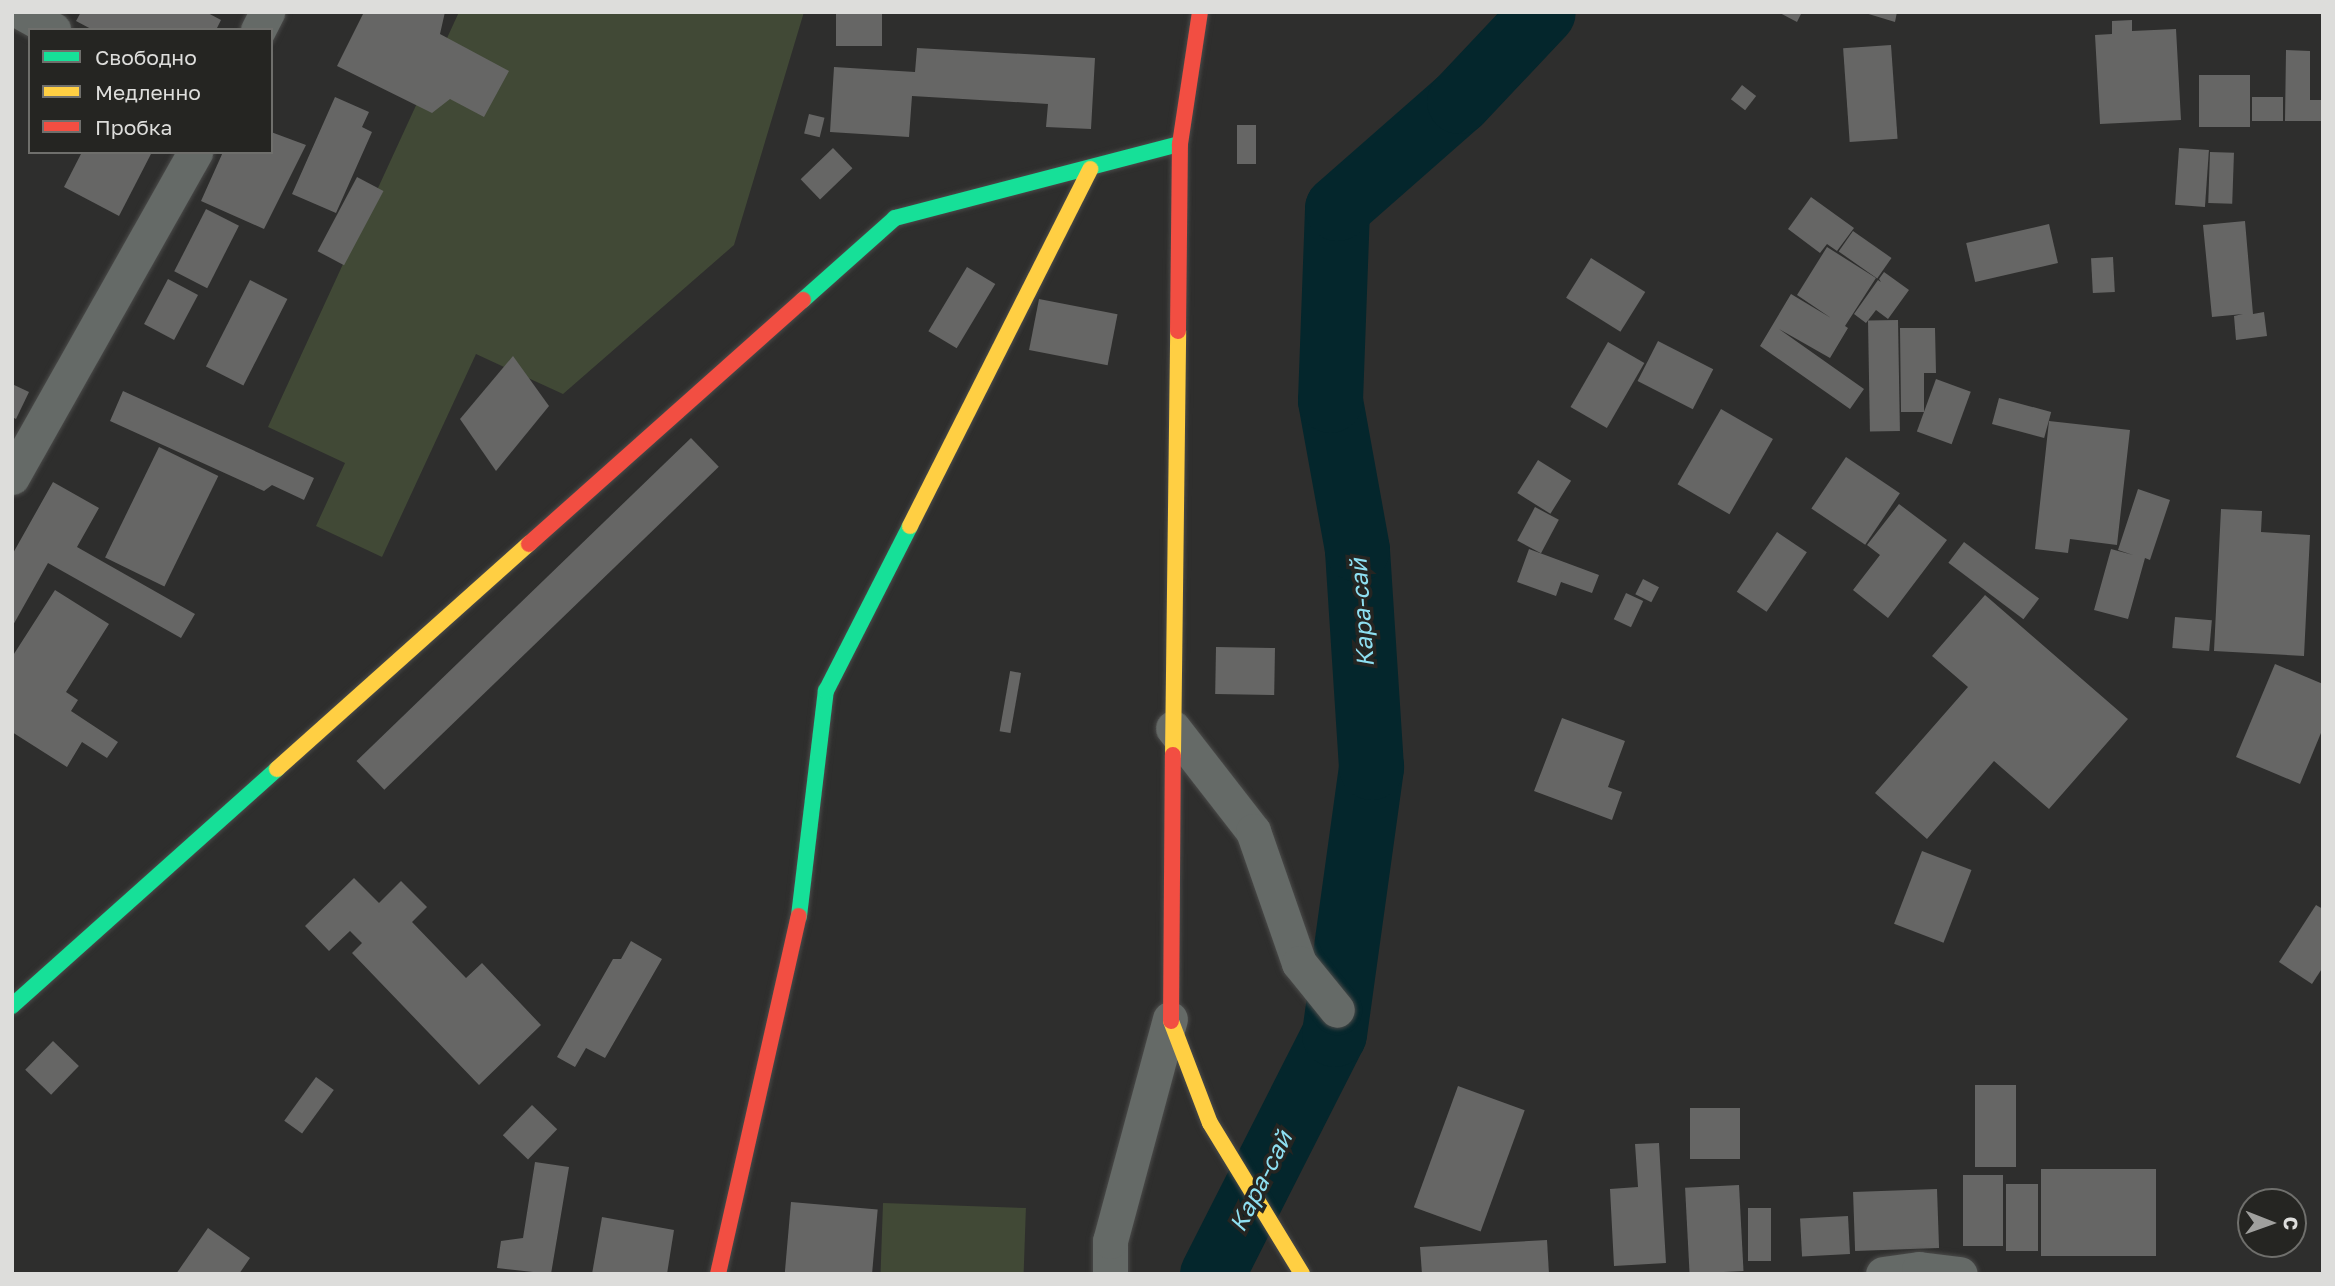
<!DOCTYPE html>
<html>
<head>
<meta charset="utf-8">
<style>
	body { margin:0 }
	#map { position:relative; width:2335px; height:1286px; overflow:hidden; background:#2e2e2d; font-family:"Golos Text",sans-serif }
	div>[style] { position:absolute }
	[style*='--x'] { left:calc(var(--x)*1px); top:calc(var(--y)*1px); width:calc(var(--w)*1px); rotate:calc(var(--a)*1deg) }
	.green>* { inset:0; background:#414936; transform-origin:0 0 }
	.river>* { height:65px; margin:-32.5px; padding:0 32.5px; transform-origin:32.5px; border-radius:32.5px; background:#04262c }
	.building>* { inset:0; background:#666665; transform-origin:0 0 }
	.roads { filter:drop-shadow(0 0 2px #4a4a49) drop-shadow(0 0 2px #4a4a49) }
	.street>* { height:35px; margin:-17.5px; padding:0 17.5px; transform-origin:17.5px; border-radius:17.5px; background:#656a67 }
	.fast>* { height:16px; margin:-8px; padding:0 8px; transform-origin:8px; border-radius:8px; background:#16e098 }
	.slow>* { height:16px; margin:-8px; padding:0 8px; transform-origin:8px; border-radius:8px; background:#ffcf43 }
	.jam>* { height:16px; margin:-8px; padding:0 8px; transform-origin:8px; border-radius:8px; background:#f24e42 }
	span { translate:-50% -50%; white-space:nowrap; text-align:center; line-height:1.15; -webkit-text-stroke:7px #252522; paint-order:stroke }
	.water-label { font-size:24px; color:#8edff1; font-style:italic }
	.frame { position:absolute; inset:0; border:14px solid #dddddb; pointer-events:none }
	.legend { position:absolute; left:28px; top:28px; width:245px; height:126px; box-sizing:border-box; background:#252522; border:2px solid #6f6f6c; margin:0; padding:9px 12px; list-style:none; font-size:21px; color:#dddddb }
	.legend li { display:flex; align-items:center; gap:14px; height:35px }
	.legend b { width:35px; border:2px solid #6f6f6c }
	.north { position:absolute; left:2237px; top:1188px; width:70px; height:70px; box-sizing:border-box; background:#252522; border:2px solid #6f6f6c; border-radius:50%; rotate:91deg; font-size:19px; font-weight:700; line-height:28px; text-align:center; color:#dddddb }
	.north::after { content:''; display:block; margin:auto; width:24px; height:32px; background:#a0a09e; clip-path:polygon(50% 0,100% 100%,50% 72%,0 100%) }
</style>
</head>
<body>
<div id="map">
	<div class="green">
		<div style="clip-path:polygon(459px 12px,804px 12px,734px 245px,563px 394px,476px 354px,382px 557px,316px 526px,345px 463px,268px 427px)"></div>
		<div style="left:883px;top:1203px;width:143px;height:71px;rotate:2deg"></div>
	</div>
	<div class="river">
		<div style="--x:1212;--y:1274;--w:269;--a:-63.1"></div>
		<div style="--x:1334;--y:1034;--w:270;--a:-82.1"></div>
		<div style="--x:1371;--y:767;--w:218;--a:-93.7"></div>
		<div style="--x:1357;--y:549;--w:151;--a:-100.3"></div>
		<div style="--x:1330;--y:400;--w:192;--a:-87.9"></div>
		<div style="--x:1337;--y:208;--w:162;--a:-41.3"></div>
		<div style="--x:1459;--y:101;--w:122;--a:-46.7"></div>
	</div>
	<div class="building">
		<div style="clip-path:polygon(81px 12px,206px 12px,221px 20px,216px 30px,93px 30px,76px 21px)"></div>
		<div style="clip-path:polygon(364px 12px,445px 12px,440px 34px,509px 71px,484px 117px,450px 99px,432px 113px,337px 66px)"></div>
		<div style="left:836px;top:12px;width:46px;height:34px"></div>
		<div style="clip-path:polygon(1778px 12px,1802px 12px,1797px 22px)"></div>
		<div style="clip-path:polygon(1862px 12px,1897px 12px,1895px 22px)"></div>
		<div style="clip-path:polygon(2132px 20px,2132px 31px,2176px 29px,2181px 120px,2100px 124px,2095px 35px,2112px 34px,2112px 21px)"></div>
		<div style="left:1891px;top:45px;width:94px;height:48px;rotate:86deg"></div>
		<div style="clip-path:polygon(917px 48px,1095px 58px,1091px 129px,1046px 127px,1048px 104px,912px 96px,909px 137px,830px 132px,834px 67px,915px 72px)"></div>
		<div style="clip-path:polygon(2286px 50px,2310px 51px,2310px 100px,2323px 100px,2323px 121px,2285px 121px)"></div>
		<div style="left:2199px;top:75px;width:51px;height:52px"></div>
		<div style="left:1742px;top:85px;width:18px;height:18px;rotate:38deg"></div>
		<div style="clip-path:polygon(335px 97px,369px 112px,362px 127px,372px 132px,336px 213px,292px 194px)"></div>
		<div style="left:2252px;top:97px;width:31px;height:24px"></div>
		<div style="left:809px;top:114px;width:16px;height:20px;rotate:14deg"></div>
		<div style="left:1237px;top:125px;width:19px;height:39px"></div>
		<div style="clip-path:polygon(271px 132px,306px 145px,264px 229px,201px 201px,223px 152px,271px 152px)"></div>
		<div style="left:833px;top:148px;width:28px;height:45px;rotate:46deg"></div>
		<div style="left:2179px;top:148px;width:30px;height:57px;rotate:4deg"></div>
		<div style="clip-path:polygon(82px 152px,152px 152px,119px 216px,64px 187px)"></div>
		<div style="left:2210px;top:152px;width:24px;height:51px;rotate:2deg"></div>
		<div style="left:357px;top:177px;width:30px;height:84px;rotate:28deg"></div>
		<div style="clip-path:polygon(1811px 197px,1854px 228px,1837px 251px,1827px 244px,1820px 253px,1788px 229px)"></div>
		<div style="left:206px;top:209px;width:37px;height:70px;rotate:27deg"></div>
		<div style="clip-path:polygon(2245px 221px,2253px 314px,2264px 312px,2267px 336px,2236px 340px,2234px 316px,2243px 314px,2212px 317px,2203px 225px)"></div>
		<div style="left:2049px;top:224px;width:40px;height:85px;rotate:77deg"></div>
		<div style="left:1853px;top:231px;width:47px;height:25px;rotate:35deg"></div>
		<div style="clip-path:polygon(1827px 247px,1876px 278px,1845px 326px,1848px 328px,1830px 358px,1779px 329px,1864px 389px,1850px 409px,1760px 346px,1791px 294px,1831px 318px,1797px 295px)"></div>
		<div style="left:2113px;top:257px;width:35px;height:22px;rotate:87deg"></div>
		<div style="left:1591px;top:258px;width:64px;height:47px;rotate:32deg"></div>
		<div style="left:967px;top:267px;width:33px;height:75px;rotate:31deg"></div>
		<div style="clip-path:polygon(1884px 272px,1909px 290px,1888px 319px,1876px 310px,1866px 323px,1854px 314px,1878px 280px,1881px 282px,1879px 279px)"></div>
		<div style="left:168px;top:279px;width:34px;height:51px;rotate:28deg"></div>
		<div style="left:250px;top:280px;width:42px;height:97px;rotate:27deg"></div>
		<div style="left:1039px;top:299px;width:80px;height:52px;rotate:11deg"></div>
		<div style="left:1898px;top:320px;width:111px;height:30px;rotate:89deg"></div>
		<div style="clip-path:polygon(1900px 328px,1935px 328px,1936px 373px,1924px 373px,1924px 412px,1901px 412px)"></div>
		<div style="left:1658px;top:341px;width:62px;height:45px;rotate:27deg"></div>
		<div style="left:1608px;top:342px;width:42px;height:75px;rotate:30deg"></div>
		<div style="clip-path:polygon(513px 356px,549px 406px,496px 471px,460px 419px)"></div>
		<div style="left:1936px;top:379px;width:37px;height:56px;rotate:20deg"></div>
		<div style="clip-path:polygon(12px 384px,29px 392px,16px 419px,12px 417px)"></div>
		<div style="clip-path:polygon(123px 391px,314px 478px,304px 500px,272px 485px,264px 491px,110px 421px)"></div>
		<div style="left:1999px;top:398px;width:54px;height:27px;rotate:15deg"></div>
		<div style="left:1721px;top:409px;width:60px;height:87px;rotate:30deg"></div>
		<div style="clip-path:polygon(2049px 421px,2130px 430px,2117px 545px,2070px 539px,2068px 553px,2035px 549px)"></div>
		<div style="left:691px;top:438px;width:40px;height:465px;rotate:46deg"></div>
		<div style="left:159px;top:447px;width:66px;height:123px;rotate:26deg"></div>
		<div style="left:1846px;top:457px;width:65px;height:62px;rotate:34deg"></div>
		<div style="left:1538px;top:460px;width:39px;height:39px;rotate:32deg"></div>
		<div style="clip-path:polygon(53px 482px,99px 508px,77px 547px,195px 614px,181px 638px,48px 563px,12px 627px,12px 555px)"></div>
		<div style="clip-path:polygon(2138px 489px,2170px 500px,2150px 560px,2145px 558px,2128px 619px,2094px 610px,2111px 549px,2133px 555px,2118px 550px)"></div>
		<div style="clip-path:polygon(1899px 504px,1947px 540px,1888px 618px,1853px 590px,1880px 555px,1867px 545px)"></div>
		<div style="left:1535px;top:507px;width:27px;height:38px;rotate:28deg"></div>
		<div style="clip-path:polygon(2221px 509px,2262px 511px,2261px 532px,2310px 535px,2304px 656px,2214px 651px)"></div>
		<div style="left:1777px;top:532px;width:36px;height:72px;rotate:34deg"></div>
		<div style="left:1964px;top:542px;width:94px;height:26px;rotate:37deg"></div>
		<div style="clip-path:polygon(1529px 549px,1599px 575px,1592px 593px,1561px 582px,1556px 596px,1517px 582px)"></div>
		<div style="left:1643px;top:579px;width:18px;height:17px;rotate:27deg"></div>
		<div style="clip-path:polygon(55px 590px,109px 624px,66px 692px,78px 700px,71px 711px,118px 742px,107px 758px,82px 742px,67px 767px,12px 732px,12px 657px)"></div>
		<div style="left:1626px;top:593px;width:19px;height:29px;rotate:25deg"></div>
		<div style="clip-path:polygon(1985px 595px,2128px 719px,2049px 809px,1994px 761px,1927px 839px,1875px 793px,1968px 687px,1932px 656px)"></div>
		<div style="left:2175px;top:617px;width:37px;height:31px;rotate:5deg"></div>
		<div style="left:1216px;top:647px;width:59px;height:47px;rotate:1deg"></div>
		<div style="clip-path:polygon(2275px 664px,2323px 684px,2323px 728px,2300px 784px,2236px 757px)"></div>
		<div style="left:1021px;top:673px;width:61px;height:11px;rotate:100deg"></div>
		<div style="clip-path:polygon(1562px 718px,1625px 741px,1608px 787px,1622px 792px,1612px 820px,1534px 791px)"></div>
		<div style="left:1922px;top:851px;width:53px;height:78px;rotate:21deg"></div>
		<div style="clip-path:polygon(354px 878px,379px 903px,401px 881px,427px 907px,412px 922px,466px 978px,482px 963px,541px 1025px,479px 1085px,352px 953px,362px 943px,350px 931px,329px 951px,305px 926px)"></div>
		<div style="clip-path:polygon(2316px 905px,2323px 909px,2323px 967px,2312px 984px,2279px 962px)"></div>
		<div style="clip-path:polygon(631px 941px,662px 959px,605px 1058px,586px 1048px,575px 1067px,557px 1057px,613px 959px,621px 959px)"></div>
		<div style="left:53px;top:1041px;width:36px;height:40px;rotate:44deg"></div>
		<div style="left:316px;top:1077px;width:22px;height:54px;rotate:36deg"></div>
		<div style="left:1975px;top:1085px;width:41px;height:82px"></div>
		<div style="left:1458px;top:1086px;width:71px;height:129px;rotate:20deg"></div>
		<div style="left:532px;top:1105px;width:35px;height:42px;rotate:44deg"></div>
		<div style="left:1740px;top:1108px;width:51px;height:50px;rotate:90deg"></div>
		<div style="clip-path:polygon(1659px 1143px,1666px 1263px,1614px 1266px,1610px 1189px,1638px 1187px,1635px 1144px)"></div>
		<div style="clip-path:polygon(535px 1162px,569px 1167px,551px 1274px,497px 1268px,501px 1241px,523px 1238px)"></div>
		<div style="left:2156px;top:1169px;width:87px;height:115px;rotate:90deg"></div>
		<div style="left:1963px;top:1175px;width:40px;height:71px"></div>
		<div style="left:2006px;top:1184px;width:32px;height:67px"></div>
		<div style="left:1739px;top:1185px;width:86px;height:54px;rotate:87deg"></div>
		<div style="left:1937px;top:1189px;width:59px;height:84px;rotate:88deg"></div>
		<div style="left:791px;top:1202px;width:87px;height:72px;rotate:5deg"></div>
		<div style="left:1748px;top:1208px;width:23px;height:53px"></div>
		<div style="left:1848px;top:1216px;width:38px;height:48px;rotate:87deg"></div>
		<div style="clip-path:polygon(602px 1217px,674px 1230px,667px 1274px,592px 1274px)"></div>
		<div style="clip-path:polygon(208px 1228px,250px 1258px,239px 1274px,176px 1274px)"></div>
		<div style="clip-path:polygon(1547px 1240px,1549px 1274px,1422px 1274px,1420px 1247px)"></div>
	</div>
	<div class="roads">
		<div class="street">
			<div style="--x:21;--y:12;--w:37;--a:29"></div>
			<div style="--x:258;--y:30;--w:20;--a:-63"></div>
			<div style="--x:12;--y:477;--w:373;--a:-60.6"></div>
			<div style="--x:1173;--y:728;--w:130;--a:52.2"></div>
			<div style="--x:1253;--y:831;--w:140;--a:70.8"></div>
			<div style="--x:1299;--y:963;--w:60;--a:51"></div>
			<div style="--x:1110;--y:1274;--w:33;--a:-90"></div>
			<div style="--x:1110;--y:1241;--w:230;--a:-74.9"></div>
			<div style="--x:1883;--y:1274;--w:36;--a:-8"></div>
			<div style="--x:1919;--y:1269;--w:41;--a:7"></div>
		</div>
		<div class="fast">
			<div style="--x:803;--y:300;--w:123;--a:-41.7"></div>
			<div style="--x:895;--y:218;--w:294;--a:-14.6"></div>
			<div style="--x:799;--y:916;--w:227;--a:-83.2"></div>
			<div style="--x:826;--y:691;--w:185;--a:-63"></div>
			<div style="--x:12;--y:1006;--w:356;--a:-41.8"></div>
		</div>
		<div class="slow">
			<div style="--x:910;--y:526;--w:400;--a:-63.2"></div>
			<div style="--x:1173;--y:755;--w:424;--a:-89.3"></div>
			<div style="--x:277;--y:769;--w:338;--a:-41.8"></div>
			<div style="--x:1171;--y:1021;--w:109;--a:69.1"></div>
			<div style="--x:1210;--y:1123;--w:177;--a:58.6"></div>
		</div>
		<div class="jam">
			<div style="--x:1178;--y:331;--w:187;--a:-89.4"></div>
			<div style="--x:1180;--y:144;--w:134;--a:-81.4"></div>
			<div style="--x:529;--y:544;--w:367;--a:-41.7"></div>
			<div style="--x:1171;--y:1021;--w:266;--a:-89.6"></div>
			<div style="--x:718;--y:1274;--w:367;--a:-77.3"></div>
		</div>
	</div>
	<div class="water-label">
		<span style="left:1361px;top:613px;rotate:-94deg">Кара-сай</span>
		<span style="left:1260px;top:1181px;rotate:-63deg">Кара-сай</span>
	</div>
	<div class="frame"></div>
	<ul class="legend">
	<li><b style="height:9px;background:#16e098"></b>Свободно</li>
	<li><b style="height:9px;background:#ffcf43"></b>Медленно</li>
	<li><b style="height:9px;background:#f24e42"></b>Пробка</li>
	</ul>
	<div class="north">С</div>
</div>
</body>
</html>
